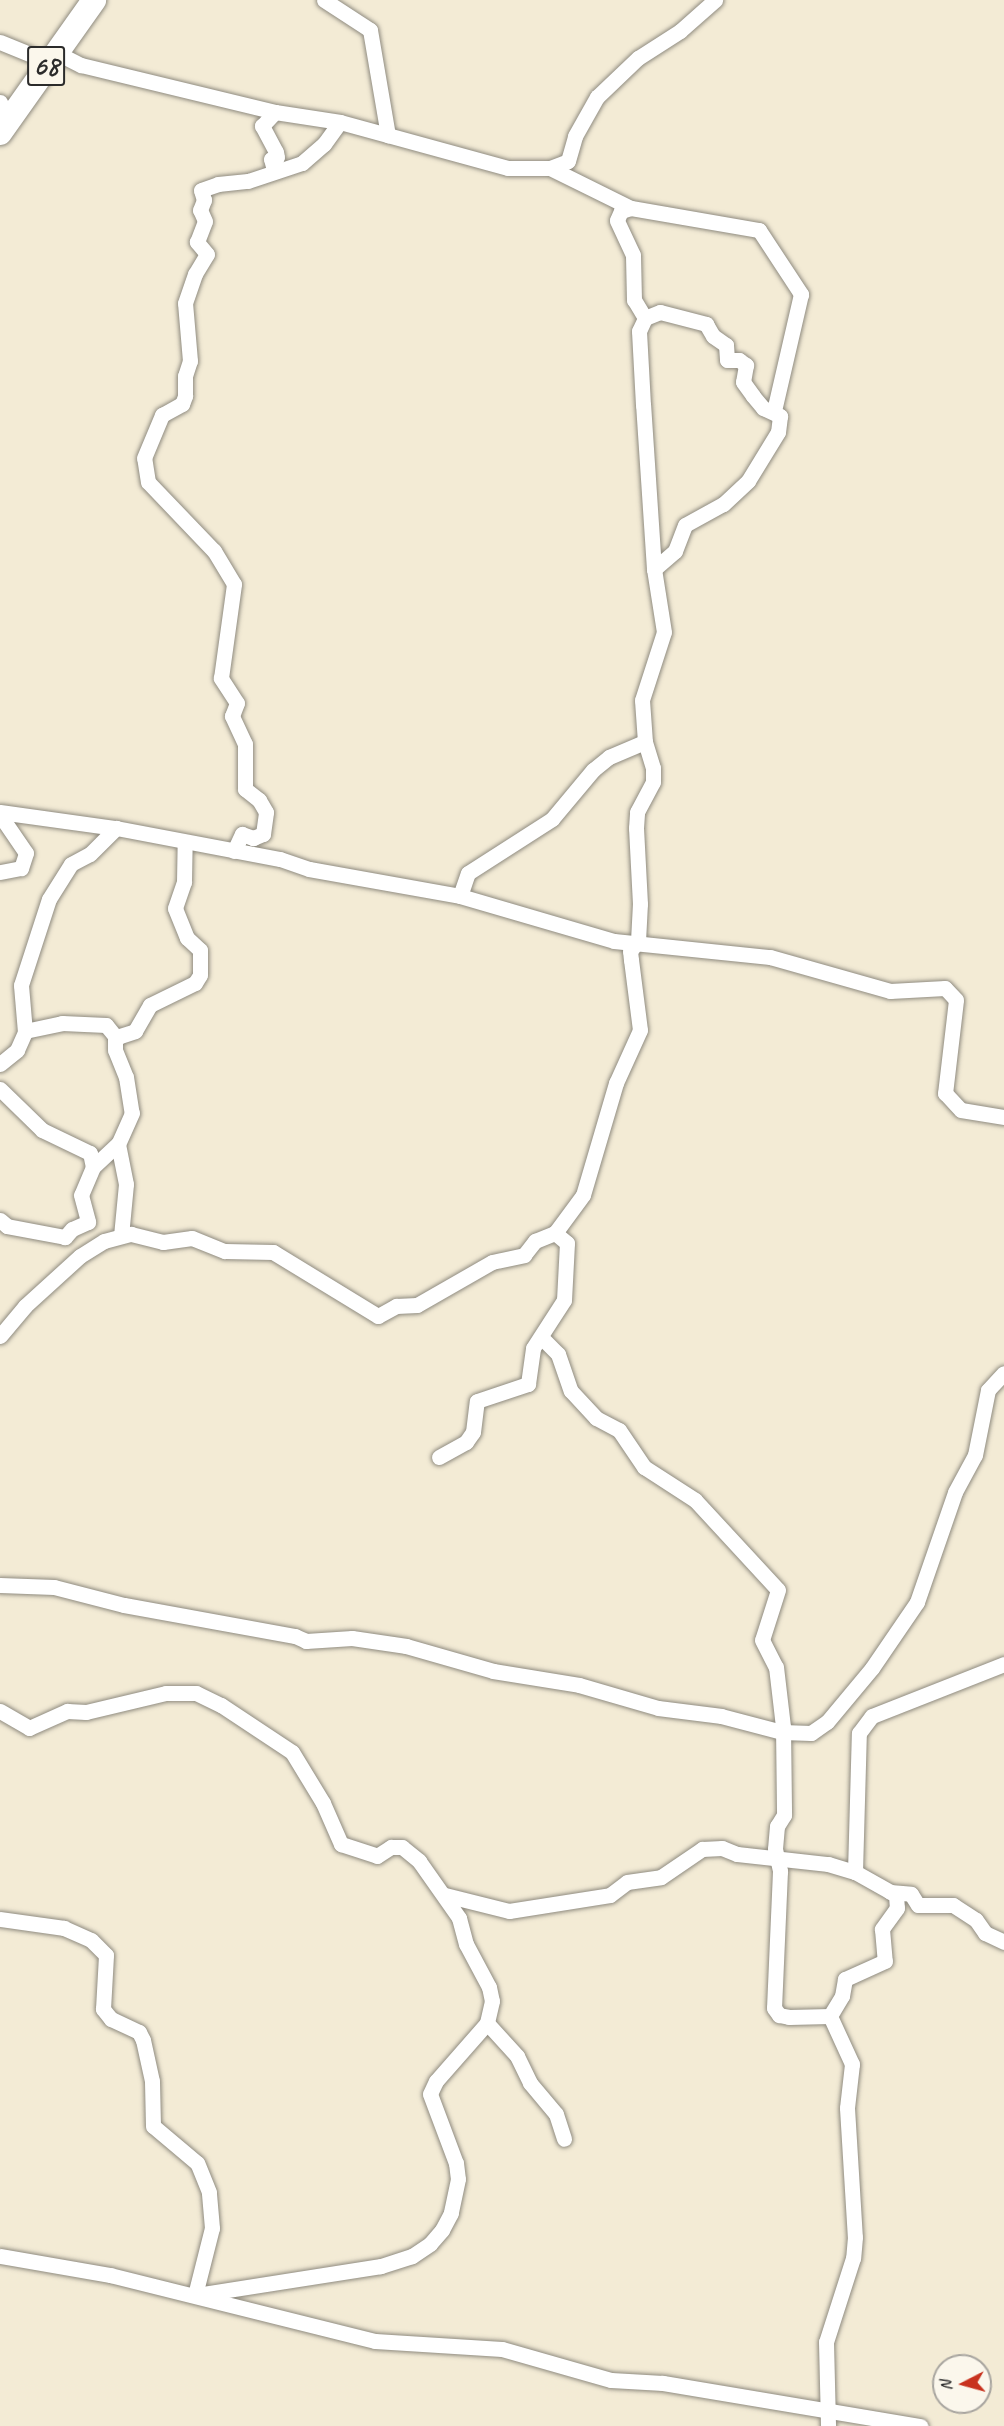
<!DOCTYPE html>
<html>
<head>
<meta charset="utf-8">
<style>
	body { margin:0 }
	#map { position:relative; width:1004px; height:2426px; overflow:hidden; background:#f3ebd5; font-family:Caveat,sans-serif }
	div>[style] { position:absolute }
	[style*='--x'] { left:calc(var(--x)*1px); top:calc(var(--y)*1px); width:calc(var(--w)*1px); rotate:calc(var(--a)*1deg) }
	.roads { filter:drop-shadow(0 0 2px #8f8b80) drop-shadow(0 0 2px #8f8b80) }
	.minor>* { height:15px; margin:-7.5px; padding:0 7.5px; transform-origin:7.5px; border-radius:7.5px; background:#fff }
	.primary>* { height:24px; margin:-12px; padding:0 12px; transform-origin:12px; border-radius:12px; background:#fff }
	span { translate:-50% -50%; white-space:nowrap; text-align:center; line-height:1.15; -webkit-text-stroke:5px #fbf7ec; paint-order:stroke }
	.shield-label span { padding:2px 4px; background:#fbf7ec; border:2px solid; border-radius:4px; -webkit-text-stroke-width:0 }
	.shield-label { font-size:28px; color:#2b2b2b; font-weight:700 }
	.north { position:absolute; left:932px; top:2354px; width:60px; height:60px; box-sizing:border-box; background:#fbf7ec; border:2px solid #a8a59f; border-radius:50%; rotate:264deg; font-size:16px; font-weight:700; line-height:24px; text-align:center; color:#2b2b2b }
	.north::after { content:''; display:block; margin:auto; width:21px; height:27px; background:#c8321e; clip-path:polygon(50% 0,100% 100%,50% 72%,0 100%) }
</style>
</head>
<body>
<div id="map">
	<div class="roads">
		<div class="minor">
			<div style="--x:324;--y:0;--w:55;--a:33.1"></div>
			<div style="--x:370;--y:30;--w:107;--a:80.3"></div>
			<div style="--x:0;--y:42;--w:53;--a:22.2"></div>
			<div style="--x:57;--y:53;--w:27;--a:27"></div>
			<div style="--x:81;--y:65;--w:200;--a:13.6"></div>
			<div style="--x:275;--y:112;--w:66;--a:8.7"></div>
			<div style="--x:340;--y:122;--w:174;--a:15.3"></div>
			<div style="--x:508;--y:168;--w:42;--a:0"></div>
			<div style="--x:550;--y:168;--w:90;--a:26.3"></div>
			<div style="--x:631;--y:208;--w:130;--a:9.8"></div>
			<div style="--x:759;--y:230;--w:77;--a:56.7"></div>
			<div style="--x:801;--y:294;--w:120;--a:103"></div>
			<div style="--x:0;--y:102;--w:11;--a:68"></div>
			<div style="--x:4;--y:112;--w:15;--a:98"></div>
			<div style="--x:550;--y:168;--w:19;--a:-21"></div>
			<div style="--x:568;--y:161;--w:26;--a:-74"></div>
			<div style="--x:575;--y:136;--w:45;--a:-60.6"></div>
			<div style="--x:597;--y:97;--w:57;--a:-43.6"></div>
			<div style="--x:638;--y:58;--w:50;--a:-32.7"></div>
			<div style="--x:680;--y:31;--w:47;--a:-41.5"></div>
			<div style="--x:274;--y:170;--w:11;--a:-105"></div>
			<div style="--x:271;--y:159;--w:6;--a:-18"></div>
			<div style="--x:277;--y:157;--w:5;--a:-101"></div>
			<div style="--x:276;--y:152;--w:30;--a:-118"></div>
			<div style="--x:262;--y:126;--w:19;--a:-47"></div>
			<div style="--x:645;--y:318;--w:16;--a:-22"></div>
			<div style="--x:660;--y:312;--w:48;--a:14.6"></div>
			<div style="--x:706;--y:324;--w:14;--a:60"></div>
			<div style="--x:713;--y:336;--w:16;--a:35"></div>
			<div style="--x:726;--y:345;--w:15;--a:86"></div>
			<div style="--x:727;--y:360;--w:12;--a:0"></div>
			<div style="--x:739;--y:360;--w:9;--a:36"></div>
			<div style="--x:746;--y:365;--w:17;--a:100"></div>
			<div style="--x:743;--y:382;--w:17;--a:54"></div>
			<div style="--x:753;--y:396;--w:16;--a:50"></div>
			<div style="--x:763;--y:408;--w:19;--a:25"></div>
			<div style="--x:780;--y:416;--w:16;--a:97"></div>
			<div style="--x:778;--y:432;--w:57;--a:121.5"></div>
			<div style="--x:748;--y:481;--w:34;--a:137"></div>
			<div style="--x:723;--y:504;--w:43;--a:151.1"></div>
			<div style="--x:685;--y:525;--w:28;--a:111"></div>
			<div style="--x:675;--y:551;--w:28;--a:139"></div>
			<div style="--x:0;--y:812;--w:117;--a:7.9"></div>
			<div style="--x:116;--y:828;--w:167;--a:10.7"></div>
			<div style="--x:280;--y:859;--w:31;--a:19"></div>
			<div style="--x:309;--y:869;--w:153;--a:10.1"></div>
			<div style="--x:460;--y:896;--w:160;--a:16.3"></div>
			<div style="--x:614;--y:941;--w:157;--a:5.9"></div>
			<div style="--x:770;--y:957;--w:125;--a:15.8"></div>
			<div style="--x:890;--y:991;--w:55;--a:-3.1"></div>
			<div style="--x:945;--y:988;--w:16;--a:47"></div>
			<div style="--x:956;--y:1000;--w:94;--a:96.7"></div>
			<div style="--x:945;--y:1093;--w:23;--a:47"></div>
			<div style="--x:961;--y:1110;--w:44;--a:9.2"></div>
			<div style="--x:0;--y:815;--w:46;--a:55.6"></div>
			<div style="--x:26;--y:853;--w:16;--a:108"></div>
			<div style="--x:21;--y:868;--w:21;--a:169"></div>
			<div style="--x:234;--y:851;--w:19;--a:-65"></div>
			<div style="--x:242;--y:834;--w:12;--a:20"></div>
			<div style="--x:253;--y:838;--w:11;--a:-22"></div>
			<div style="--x:263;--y:834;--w:22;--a:-82"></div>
			<div style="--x:266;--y:812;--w:14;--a:-120"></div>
			<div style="--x:259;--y:800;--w:18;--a:-142"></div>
			<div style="--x:245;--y:789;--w:45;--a:-90"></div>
			<div style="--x:245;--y:744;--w:31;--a:-115"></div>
			<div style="--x:232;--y:716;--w:14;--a:-69"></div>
			<div style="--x:237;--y:703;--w:30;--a:-123"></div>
			<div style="--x:221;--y:678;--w:95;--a:-82.1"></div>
			<div style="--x:234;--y:584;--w:39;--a:-121"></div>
			<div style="--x:214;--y:551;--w:95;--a:-133.7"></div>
			<div style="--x:148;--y:482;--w:24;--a:-99"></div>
			<div style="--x:144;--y:458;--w:47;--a:-67.3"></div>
			<div style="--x:162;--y:415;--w:23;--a:-29"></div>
			<div style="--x:182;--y:404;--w:9;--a:-69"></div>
			<div style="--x:185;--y:396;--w:20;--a:-90"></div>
			<div style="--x:185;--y:376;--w:16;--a:-72"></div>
			<div style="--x:190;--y:361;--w:58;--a:-94.9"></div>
			<div style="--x:185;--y:303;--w:31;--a:-71"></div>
			<div style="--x:195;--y:274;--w:23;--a:-59"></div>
			<div style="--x:207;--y:254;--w:16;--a:-130"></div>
			<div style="--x:197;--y:242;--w:22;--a:-69"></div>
			<div style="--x:205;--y:221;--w:12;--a:-114"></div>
			<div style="--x:200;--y:210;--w:11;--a:-68"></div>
			<div style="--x:204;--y:200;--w:10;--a:-107"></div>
			<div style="--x:201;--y:190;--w:18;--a:-19"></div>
			<div style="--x:218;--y:184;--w:30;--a:-6"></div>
			<div style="--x:248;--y:181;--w:57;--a:-18.4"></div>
			<div style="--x:302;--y:163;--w:29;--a:-41"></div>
			<div style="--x:324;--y:144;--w:27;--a:-54"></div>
			<div style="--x:460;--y:896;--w:24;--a:-71"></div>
			<div style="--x:468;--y:873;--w:100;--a:-32.7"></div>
			<div style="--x:552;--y:819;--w:64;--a:-50.1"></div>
			<div style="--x:593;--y:770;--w:21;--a:-39"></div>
			<div style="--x:609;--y:757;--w:39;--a:-23"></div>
			<div style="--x:25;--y:1031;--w:38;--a:-12"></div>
			<div style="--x:62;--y:1023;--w:44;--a:2.6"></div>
			<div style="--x:106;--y:1025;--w:14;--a:51"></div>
			<div style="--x:115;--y:1036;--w:5;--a:0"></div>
			<div style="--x:120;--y:1036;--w:16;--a:-18"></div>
			<div style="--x:135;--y:1031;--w:30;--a:-60"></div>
			<div style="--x:150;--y:1005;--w:50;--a:-26.1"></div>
			<div style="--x:195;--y:983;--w:9;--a:-58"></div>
			<div style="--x:200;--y:975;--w:25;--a:-90"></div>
			<div style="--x:200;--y:950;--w:18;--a:-137"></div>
			<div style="--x:187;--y:938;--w:32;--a:-112"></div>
			<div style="--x:175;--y:908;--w:28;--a:-71"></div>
			<div style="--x:184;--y:882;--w:39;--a:-89"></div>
			<div style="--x:115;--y:1036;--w:14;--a:90"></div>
			<div style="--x:115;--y:1050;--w:29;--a:68"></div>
			<div style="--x:126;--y:1077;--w:36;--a:81"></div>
			<div style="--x:132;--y:1113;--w:34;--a:114"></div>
			<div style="--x:118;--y:1144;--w:41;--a:78.7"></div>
			<div style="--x:126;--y:1184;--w:52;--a:95.5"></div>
			<div style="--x:0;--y:1064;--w:22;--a:-39"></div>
			<div style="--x:17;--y:1050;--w:20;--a:-66"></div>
			<div style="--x:25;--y:1032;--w:47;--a:-94.9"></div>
			<div style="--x:21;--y:985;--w:90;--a:-72"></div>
			<div style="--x:49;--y:899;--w:41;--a:-57.8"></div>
			<div style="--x:71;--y:864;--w:21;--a:-28"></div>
			<div style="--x:90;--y:854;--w:37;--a:-45"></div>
			<div style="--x:0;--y:1089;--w:59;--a:44.3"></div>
			<div style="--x:42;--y:1130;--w:53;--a:25.6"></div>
			<div style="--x:90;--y:1153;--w:14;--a:78"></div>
			<div style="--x:93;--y:1167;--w:30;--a:113"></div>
			<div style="--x:81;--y:1195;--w:28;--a:75"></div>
			<div style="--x:88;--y:1222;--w:17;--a:156"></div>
			<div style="--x:72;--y:1229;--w:11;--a:131"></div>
			<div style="--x:65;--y:1237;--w:59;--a:-169.3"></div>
			<div style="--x:7;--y:1226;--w:9;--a:-139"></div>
			<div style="--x:93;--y:1167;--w:34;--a:-43"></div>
			<div style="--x:0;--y:1336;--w:39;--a:-50"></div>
			<div style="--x:25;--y:1306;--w:74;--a:-42.3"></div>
			<div style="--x:80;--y:1256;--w:28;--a:-32"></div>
			<div style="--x:104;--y:1241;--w:28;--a:-15"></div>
			<div style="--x:131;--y:1234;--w:33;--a:14"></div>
			<div style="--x:163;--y:1242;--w:29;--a:-8"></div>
			<div style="--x:192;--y:1238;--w:35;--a:22"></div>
			<div style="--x:225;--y:1251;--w:48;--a:1.2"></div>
			<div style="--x:273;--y:1252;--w:123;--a:31.4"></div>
			<div style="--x:378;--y:1316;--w:21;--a:-29"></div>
			<div style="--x:396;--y:1306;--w:21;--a:-3"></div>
			<div style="--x:417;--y:1305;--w:86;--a:-29.8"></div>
			<div style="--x:492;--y:1262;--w:33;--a:-12"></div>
			<div style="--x:524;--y:1255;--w:18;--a:-52"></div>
			<div style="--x:535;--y:1241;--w:22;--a:-22"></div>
			<div style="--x:555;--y:1233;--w:47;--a:-53.6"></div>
			<div style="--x:583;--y:1195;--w:117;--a:-73.6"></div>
			<div style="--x:616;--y:1083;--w:58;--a:-65.6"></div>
			<div style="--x:640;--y:1030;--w:71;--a:-97.3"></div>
			<div style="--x:631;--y:960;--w:9;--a:-96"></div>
			<div style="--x:630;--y:951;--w:13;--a:-51"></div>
			<div style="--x:638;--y:941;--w:37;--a:-87"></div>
			<div style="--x:640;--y:904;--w:76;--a:-93"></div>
			<div style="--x:636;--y:828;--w:16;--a:-86"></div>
			<div style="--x:637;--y:812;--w:34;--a:-62"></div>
			<div style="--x:653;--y:782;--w:14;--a:-90"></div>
			<div style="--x:653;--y:768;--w:27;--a:-107"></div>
			<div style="--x:645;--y:742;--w:42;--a:-94.1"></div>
			<div style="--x:642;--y:700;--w:71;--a:-72.1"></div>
			<div style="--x:664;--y:632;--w:64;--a:-99"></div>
			<div style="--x:654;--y:569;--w:164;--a:-93.8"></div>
			<div style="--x:643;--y:405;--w:74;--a:-93.1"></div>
			<div style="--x:639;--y:331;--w:14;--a:-65"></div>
			<div style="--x:645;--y:318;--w:21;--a:-121"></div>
			<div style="--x:634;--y:300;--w:45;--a:-91.3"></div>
			<div style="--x:633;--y:255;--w:38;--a:-115"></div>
			<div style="--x:617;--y:220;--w:10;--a:-66"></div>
			<div style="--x:621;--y:211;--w:10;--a:-17"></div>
			<div style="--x:541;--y:1337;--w:24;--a:45"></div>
			<div style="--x:558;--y:1354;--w:39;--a:71"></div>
			<div style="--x:571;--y:1391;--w:37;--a:47"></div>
			<div style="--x:596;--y:1418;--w:26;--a:28"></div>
			<div style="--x:619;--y:1430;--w:45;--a:56"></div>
			<div style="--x:644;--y:1467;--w:61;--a:32.9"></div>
			<div style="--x:695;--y:1500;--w:122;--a:47.3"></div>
			<div style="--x:778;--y:1590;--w:52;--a:107.7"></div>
			<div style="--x:762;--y:1640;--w:30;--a:63"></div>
			<div style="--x:776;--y:1667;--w:60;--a:83.3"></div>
			<div style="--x:783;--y:1727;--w:88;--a:89.3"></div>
			<div style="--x:784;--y:1815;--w:13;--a:122"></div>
			<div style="--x:777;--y:1826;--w:23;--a:95"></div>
			<div style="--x:775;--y:1849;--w:23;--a:77"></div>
			<div style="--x:780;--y:1871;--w:137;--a:92.5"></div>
			<div style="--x:774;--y:2008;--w:9;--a:54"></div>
			<div style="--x:779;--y:2015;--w:10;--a:11"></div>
			<div style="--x:789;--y:2017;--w:41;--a:-1.4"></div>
			<div style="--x:439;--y:1457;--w:31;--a:-29"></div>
			<div style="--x:466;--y:1442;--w:12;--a:-55"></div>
			<div style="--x:473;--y:1432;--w:31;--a:-83"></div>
			<div style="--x:477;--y:1401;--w:54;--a:-18.4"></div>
			<div style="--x:528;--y:1384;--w:36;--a:-82"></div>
			<div style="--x:533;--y:1348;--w:57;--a:-57.1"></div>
			<div style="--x:564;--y:1300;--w:57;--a:-87"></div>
			<div style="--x:567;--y:1243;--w:16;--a:-140"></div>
			<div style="--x:0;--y:1585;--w:54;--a:2.1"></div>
			<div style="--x:54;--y:1587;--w:72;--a:14.4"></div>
			<div style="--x:124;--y:1605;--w:174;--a:10.3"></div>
			<div style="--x:295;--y:1636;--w:12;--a:24"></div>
			<div style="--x:306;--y:1641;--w:46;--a:-3.7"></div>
			<div style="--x:352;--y:1638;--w:55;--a:8.4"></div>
			<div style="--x:406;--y:1646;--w:91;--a:16"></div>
			<div style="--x:493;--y:1671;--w:87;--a:9.2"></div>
			<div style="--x:579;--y:1685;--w:82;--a:16.2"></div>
			<div style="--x:658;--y:1708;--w:64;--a:7.2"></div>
			<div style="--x:721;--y:1716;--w:63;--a:14.7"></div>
			<div style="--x:782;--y:1732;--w:29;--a:2"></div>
			<div style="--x:811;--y:1733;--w:19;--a:-35"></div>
			<div style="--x:827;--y:1722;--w:70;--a:-50.2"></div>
			<div style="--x:872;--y:1668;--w:80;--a:-55.7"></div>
			<div style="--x:917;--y:1602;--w:116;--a:-70.9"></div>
			<div style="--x:955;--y:1492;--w:42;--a:-61.6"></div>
			<div style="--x:975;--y:1455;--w:66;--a:-78.7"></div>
			<div style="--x:988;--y:1390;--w:23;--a:-47"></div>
			<div style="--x:0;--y:1711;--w:34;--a:30"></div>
			<div style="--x:29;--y:1728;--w:42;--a:-24.1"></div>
			<div style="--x:67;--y:1711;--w:19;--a:3"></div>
			<div style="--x:86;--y:1712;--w:82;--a:-13.4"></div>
			<div style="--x:166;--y:1693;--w:30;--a:0"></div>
			<div style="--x:196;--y:1693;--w:28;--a:26"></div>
			<div style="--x:221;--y:1705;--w:85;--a:33.5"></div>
			<div style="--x:292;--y:1752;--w:60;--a:58.7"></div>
			<div style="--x:323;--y:1803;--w:45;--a:66.3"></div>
			<div style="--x:341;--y:1844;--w:38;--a:18"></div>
			<div style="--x:377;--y:1856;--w:17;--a:-33"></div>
			<div style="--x:391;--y:1847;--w:11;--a:0"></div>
			<div style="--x:402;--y:1847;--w:22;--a:39"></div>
			<div style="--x:419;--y:1861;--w:70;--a:54.9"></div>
			<div style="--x:459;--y:1918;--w:27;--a:75"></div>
			<div style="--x:466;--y:1944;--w:49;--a:61.9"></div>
			<div style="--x:489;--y:1987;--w:14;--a:78"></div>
			<div style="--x:492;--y:2001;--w:23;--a:103"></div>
			<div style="--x:487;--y:2023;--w:77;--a:131.3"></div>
			<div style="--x:436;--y:2081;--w:14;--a:115"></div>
			<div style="--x:430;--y:2094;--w:74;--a:69.4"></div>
			<div style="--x:456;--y:2163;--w:16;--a:83"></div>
			<div style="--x:458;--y:2179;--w:35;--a:102"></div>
			<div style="--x:451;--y:2213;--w:19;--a:118"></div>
			<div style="--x:442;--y:2230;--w:18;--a:131"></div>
			<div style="--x:430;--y:2244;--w:22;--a:146"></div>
			<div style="--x:412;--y:2256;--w:33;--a:162"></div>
			<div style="--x:381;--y:2266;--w:188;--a:171.1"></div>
			<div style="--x:195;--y:2295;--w:69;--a:-75.8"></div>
			<div style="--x:212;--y:2228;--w:36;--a:-95"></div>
			<div style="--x:209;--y:2192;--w:31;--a:-112"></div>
			<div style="--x:197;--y:2163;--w:57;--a:-139.9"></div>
			<div style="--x:153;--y:2126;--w:45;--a:-91.3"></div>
			<div style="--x:152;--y:2081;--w:42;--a:-102.4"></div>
			<div style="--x:143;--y:2040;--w:9;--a:-117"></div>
			<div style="--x:139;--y:2032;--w:31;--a:-155"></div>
			<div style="--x:111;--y:2019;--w:13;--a:-129"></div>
			<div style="--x:103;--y:2009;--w:54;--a:-86.8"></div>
			<div style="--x:106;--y:1955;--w:21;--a:-135"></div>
			<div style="--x:91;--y:1940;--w:30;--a:-156"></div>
			<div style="--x:64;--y:1928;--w:65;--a:-172"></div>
			<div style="--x:855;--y:1872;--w:139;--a:-88.4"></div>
			<div style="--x:859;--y:1733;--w:21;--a:-53"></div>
			<div style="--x:872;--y:1716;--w:142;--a:-21.5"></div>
			<div style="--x:890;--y:1892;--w:21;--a:5"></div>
			<div style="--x:911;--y:1894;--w:13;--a:58"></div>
			<div style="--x:918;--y:1905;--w:35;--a:0"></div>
			<div style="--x:953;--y:1905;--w:27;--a:33"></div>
			<div style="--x:976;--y:1920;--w:16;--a:55"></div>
			<div style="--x:985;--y:1933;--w:21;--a:25"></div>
			<div style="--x:445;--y:1895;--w:66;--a:14"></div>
			<div style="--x:509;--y:1911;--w:102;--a:-9"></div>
			<div style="--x:610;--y:1895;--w:21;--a:-37"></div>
			<div style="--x:627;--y:1882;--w:34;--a:-8"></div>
			<div style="--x:661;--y:1877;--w:50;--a:-34.3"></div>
			<div style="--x:702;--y:1849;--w:20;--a:-3"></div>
			<div style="--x:722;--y:1848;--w:16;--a:22"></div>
			<div style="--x:737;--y:1854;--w:92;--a:6.3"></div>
			<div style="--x:828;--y:1864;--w:28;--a:17"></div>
			<div style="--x:855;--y:1872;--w:47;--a:29.3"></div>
			<div style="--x:896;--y:1895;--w:13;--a:86"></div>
			<div style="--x:897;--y:1908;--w:26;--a:126"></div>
			<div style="--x:882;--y:1929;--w:32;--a:85"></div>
			<div style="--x:885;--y:1961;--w:44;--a:155.8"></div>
			<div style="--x:845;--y:1979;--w:17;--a:100"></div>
			<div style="--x:842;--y:1996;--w:23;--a:121"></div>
			<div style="--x:830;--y:2016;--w:53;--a:65.4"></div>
			<div style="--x:852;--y:2064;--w:44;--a:96.5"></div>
			<div style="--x:847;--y:2108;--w:129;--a:86.5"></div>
			<div style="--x:855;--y:2237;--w:21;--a:95"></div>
			<div style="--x:853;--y:2258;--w:88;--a:107.8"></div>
			<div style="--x:826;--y:2342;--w:84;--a:88.6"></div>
			<div style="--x:487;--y:2023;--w:45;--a:47.7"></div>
			<div style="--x:517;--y:2056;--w:30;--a:64"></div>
			<div style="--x:530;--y:2083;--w:40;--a:50"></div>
			<div style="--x:556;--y:2114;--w:26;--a:72"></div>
			<div style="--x:0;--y:2256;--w:112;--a:9.8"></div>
			<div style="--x:110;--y:2275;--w:273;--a:14"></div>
			<div style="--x:375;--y:2341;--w:127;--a:3.6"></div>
			<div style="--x:502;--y:2349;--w:113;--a:15.9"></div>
			<div style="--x:611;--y:2380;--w:52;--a:3.3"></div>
			<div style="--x:663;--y:2383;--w:261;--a:9.5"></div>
		</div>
		<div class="primary">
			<div style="--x:0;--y:133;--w:163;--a:-54.7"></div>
		</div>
	</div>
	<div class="shield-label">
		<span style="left:46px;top:66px">68</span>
	</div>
	<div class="north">N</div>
</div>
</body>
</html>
